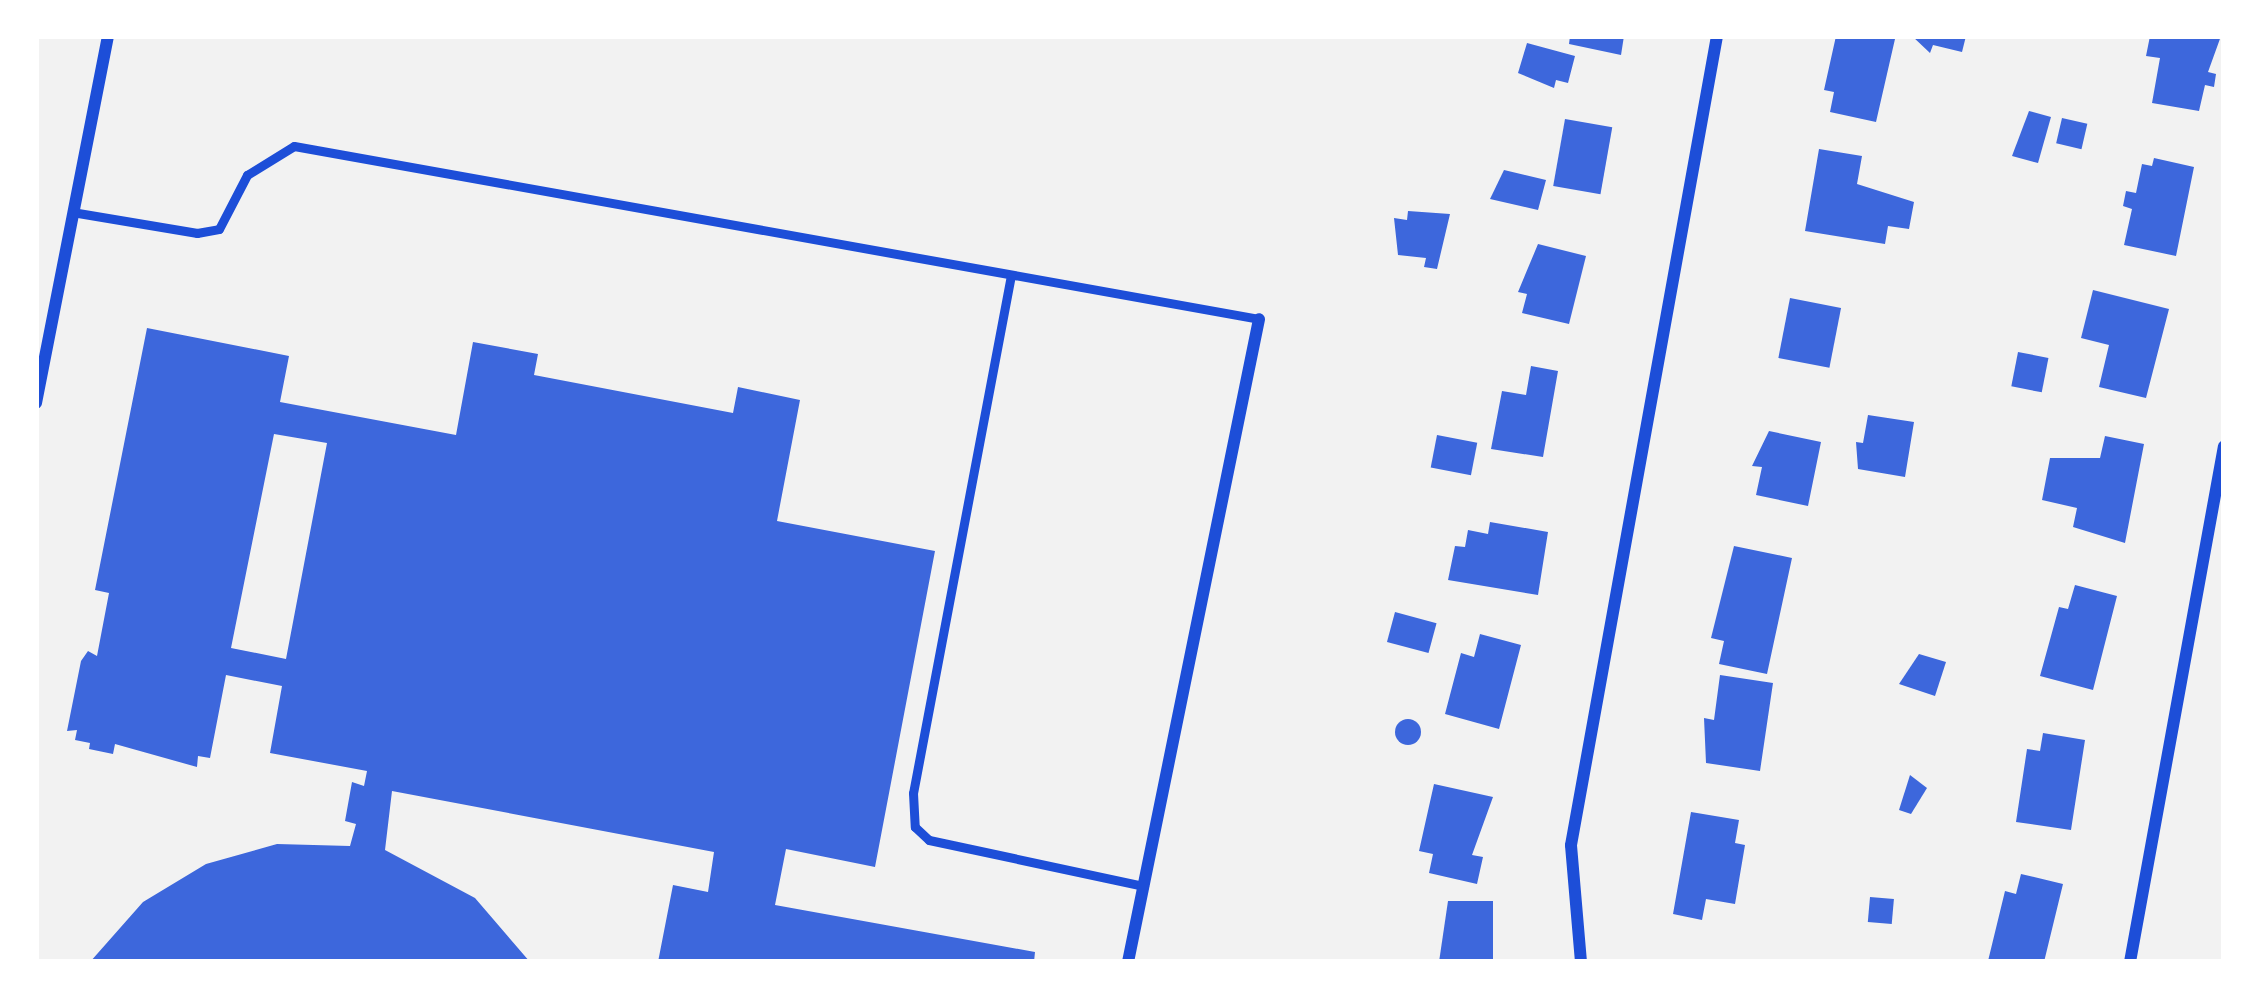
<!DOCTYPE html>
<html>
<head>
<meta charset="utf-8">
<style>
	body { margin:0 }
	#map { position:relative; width:2260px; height:998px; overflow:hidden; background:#f2f2f2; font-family:Spectral,serif }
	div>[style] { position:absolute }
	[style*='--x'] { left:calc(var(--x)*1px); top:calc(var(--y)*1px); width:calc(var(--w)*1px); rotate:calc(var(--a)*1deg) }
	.building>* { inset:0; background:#3d67dc; transform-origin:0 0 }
	.round { border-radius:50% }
	.service>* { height:9px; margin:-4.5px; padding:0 4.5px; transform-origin:4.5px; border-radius:4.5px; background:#1d4ed8 }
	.minor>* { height:12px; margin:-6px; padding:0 6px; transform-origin:6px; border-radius:6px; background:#1d4ed8 }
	span { translate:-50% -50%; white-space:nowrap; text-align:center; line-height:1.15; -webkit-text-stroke:12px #fff; paint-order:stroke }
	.frame { position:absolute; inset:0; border:39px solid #fff; pointer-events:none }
</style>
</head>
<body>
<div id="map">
	<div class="building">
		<div style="clip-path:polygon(1570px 36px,1624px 36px,1621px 55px,1569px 44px)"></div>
		<div style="clip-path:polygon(1836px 36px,1895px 39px,1876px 122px,1830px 112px,1834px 92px,1824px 90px)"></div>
		<div style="clip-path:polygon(1912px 36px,1966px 36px,1962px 52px,1933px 45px,1930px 53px)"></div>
		<div style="clip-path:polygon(2150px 36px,2221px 36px,2208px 72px,2216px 74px,2214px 87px,2205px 85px,2199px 111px,2152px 103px,2160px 58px,2146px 56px)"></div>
		<div style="clip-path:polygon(1527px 43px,1575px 56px,1568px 83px,1556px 80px,1554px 88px,1518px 73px)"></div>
		<div style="clip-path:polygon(2029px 111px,2051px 117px,2038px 163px,2012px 156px)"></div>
		<div style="left:2062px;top:118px;width:26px;height:26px;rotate:13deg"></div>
		<div style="left:1565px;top:119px;width:48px;height:68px;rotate:10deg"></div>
		<div style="clip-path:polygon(1819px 149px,1862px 156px,1857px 184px,1914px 202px,1909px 229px,1888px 226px,1885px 244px,1805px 231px)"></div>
		<div style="clip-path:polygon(2154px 158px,2194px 167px,2176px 256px,2124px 245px,2132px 209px,2123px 206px,2126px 191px,2136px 193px,2142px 164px,2152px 166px)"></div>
		<div style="clip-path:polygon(1504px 170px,1546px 180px,1538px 210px,1490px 199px)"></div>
		<div style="clip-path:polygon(1408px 211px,1450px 214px,1437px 269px,1424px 267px,1426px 258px,1398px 255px,1394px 218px,1407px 220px)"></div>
		<div style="clip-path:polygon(1538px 244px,1586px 256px,1569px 324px,1522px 313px,1527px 294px,1518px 292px)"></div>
		<div style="clip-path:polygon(2093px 290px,2169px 309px,2146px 398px,2099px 387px,2109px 345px,2081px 338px)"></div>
		<div style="left:1790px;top:298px;width:52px;height:61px;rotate:11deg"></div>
		<div style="clip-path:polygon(evenodd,147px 328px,289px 356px,280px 402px,456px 435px,473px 342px,538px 354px,534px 375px,733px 413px,738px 387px,800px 400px,777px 521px,935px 551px,875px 867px,786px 849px,775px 905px,1035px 952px,1034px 962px,658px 962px,673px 885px,708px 892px,714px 852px,392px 791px,385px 850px,475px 898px,530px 962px,90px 962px,143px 902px,206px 864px,277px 844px,350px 846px,356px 824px,345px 821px,352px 782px,364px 786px,367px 771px,270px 753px,282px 686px,226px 675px,210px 758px,198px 756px,197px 767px,115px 744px,113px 754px,89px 749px,90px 743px,75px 740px,77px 730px,67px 731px,81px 661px,88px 651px,97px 656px,109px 593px,95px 590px,147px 328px,274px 434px,327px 443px,286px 659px,231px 648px,274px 434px)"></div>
		<div style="left:2018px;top:352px;width:31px;height:35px;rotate:11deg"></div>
		<div style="clip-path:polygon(1531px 366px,1558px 371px,1543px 457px,1491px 449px,1502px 391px,1526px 395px)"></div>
		<div style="clip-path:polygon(1868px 415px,1914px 422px,1905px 477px,1858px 469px,1856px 442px,1863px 443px)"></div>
		<div style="clip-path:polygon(1769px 431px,1821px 442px,1808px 506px,1756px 495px,1762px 467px,1752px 466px)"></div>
		<div style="left:1437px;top:435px;width:41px;height:33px;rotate:11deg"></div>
		<div style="clip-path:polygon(2105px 436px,2144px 444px,2125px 543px,2073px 527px,2077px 508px,2042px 500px,2050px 458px,2100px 458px)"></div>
		<div style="clip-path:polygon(1490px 522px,1548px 532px,1538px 595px,1448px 580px,1455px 546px,1465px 547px,1468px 530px,1488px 534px)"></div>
		<div style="clip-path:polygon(1734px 546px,1792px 558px,1767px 674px,1719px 664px,1724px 641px,1711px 638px)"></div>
		<div style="clip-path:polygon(2075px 585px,2117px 596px,2093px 690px,2040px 676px,2059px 607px,2068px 609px)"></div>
		<div style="left:1395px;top:612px;width:43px;height:31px;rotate:15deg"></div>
		<div style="clip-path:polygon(1480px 634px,1521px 645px,1499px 729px,1445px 714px,1461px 653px,1474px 657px)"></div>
		<div style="clip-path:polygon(1919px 654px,1946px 662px,1935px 696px,1899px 684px)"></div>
		<div style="clip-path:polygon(1720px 675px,1773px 683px,1760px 771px,1706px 763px,1704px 718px,1714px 720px)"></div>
		<div class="round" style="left:1395px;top:719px;width:26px;height:26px"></div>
		<div style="clip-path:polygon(2043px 733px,2085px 740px,2071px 830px,2016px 822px,2027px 749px,2040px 751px)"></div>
		<div style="clip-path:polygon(1910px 775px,1927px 788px,1911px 814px,1899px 810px)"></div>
		<div style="clip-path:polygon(1434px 784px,1493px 797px,1472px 855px,1483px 857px,1477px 884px,1429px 873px,1433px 854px,1419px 851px)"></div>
		<div style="clip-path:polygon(1691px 812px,1739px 820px,1735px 843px,1745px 845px,1735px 904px,1706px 899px,1702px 920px,1673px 914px)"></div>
		<div style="clip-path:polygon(2021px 874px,2063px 884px,2044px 962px,1988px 961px,2005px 891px,2016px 894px)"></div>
		<div style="left:1870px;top:897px;width:24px;height:25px;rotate:5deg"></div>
		<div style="clip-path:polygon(1448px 901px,1493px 901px,1493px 962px,1439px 962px)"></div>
	</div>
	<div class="service">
		<div style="--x:72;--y:212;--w:127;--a:9.5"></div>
		<div style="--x:197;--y:233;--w:22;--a:-10"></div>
		<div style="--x:219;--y:229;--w:61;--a:-62.6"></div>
		<div style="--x:247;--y:175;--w:55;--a:-31.7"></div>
		<div style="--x:294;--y:146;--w:980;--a:10.16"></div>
		<div style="--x:1011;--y:275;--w:527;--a:100.71"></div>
		<div style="--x:913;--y:793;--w:34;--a:87"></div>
		<div style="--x:915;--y:827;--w:19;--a:43"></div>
		<div style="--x:929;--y:840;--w:220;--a:12.1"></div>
	</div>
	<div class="minor">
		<div style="--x:36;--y:403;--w:374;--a:-78.9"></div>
		<div style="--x:1128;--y:962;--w:656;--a:-78.48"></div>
		<div style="--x:1581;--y:962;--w:117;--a:-94.9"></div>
		<div style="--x:1571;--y:845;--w:822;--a:-79.77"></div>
		<div style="--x:2130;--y:962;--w:524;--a:-79.68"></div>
	</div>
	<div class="frame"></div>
</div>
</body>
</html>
